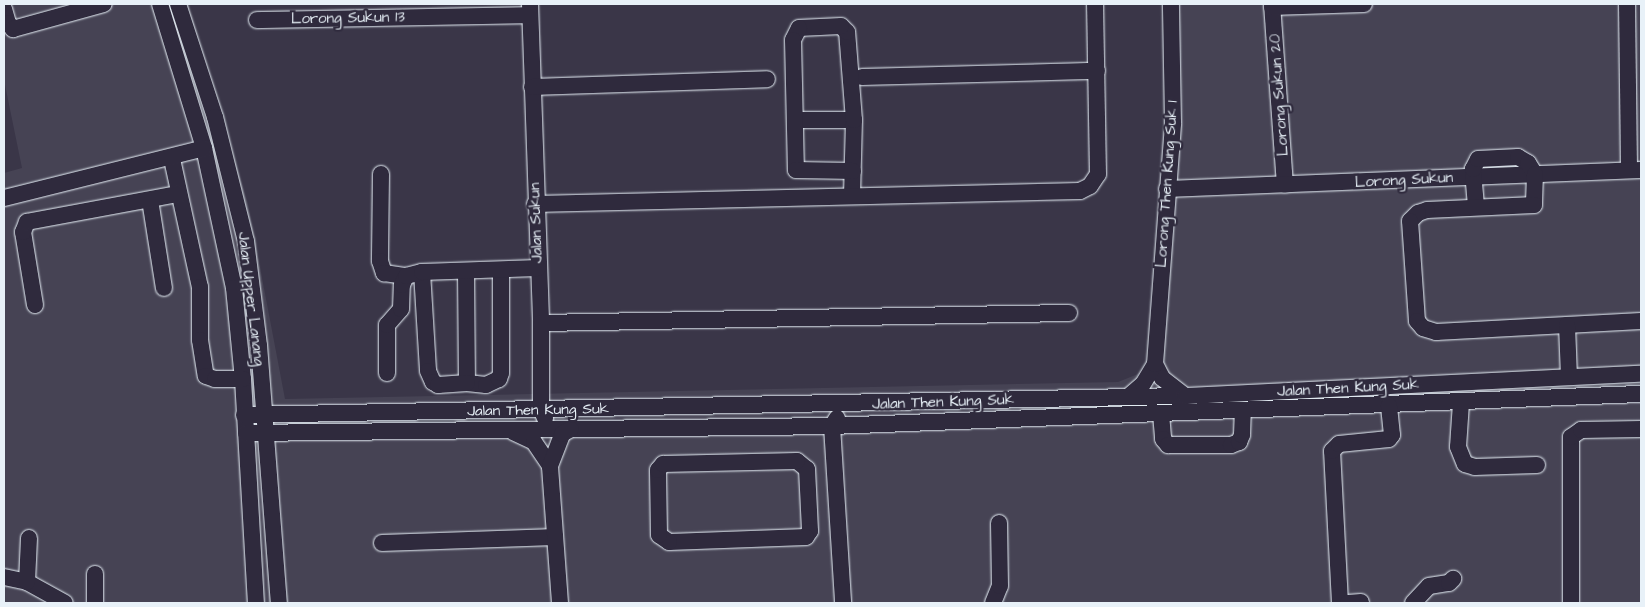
<!DOCTYPE html>
<html>
<head>
<meta charset="utf-8">
<style>
	body { margin:0 }
	#map { position:relative; width:1645px; height:607px; overflow:hidden; background:#3a3648; font-family:"Architects Daughter",sans-serif }
	div>[style] { position:absolute }
	[style*='--x'] { left:calc(var(--x)*1px); top:calc(var(--y)*1px); width:calc(var(--w)*1px); rotate:calc(var(--a)*1deg) }
	.built>* { inset:0; background:#464354 }
	.roads { filter:drop-shadow(0 0 1px #e8f1f8) drop-shadow(0 0 1px #e8f1f8) }
	.minor>* { height:16px; margin:-8px; padding:0 8px; transform-origin:8px; border-radius:8px; background:#2f2a3d }
	span { translate:-50% -50%; white-space:nowrap; text-align:center; line-height:1.15; -webkit-text-stroke:4.5px #2f2a3d; paint-order:stroke }
	.street-label { font-size:15px; color:#e8f1f8 }
	.frame { position:absolute; inset:0; border:5px solid #e8f1f8; pointer-events:none }
</style>
</head>
<body>
<div id="map">
	<div class="built">
		<div style="clip-path:polygon(4px 4px,188px 4px,248px 204px,285px 399px,1118px 382px,1158px 366px,1173px 4px,1641px 4px,1641px 603px,4px 603px,4px 173px,22px 168px,4px 80px)"></div>
	</div>
	<div class="roads">
		<div class="minor">
			<div style="--x:160;--y:4;--w:151;--a:73"></div>
			<div style="--x:204;--y:148;--w:143;--a:77.9"></div>
			<div style="--x:234;--y:288;--w:91;--a:84.4"></div>
			<div style="--x:243;--y:379;--w:224;--a:86.7"></div>
			<div style="--x:178;--y:4;--w:119;--a:71.9"></div>
			<div style="--x:215;--y:117;--w:128;--a:76"></div>
			<div style="--x:246;--y:241;--w:105;--a:82.9"></div>
			<div style="--x:259;--y:345;--w:259;--a:85.6"></div>
			<div style="--x:530;--y:4;--w:319;--a:88"></div>
			<div style="--x:541;--y:323;--w:86;--a:90"></div>
			<div style="--x:541;--y:409;--w:10;--a:66"></div>
			<div style="--x:1272;--y:4;--w:181;--a:85.9"></div>
			<div style="--x:1627;--y:4;--w:166;--a:89.3"></div>
			<div style="--x:1272;--y:7;--w:92;--a:-1.9"></div>
			<div style="--x:4;--y:9;--w:15;--a:74"></div>
			<div style="--x:8;--y:23;--w:8;--a:50"></div>
			<div style="--x:13;--y:29;--w:94;--a:-15.4"></div>
			<div style="--x:257;--y:20;--w:273;--a:-1"></div>
			<div style="--x:862;--y:77;--w:235;--a:-1.5"></div>
			<div style="--x:532;--y:87;--w:235;--a:-1.9"></div>
			<div style="--x:795;--y:120;--w:59;--a:0"></div>
			<div style="--x:172;--y:159;--w:131;--a:77.7"></div>
			<div style="--x:200;--y:287;--w:53;--a:90"></div>
			<div style="--x:200;--y:340;--w:36;--a:81"></div>
			<div style="--x:206;--y:376;--w:9;--a:18"></div>
			<div style="--x:215;--y:379;--w:28;--a:0"></div>
			<div style="--x:381;--y:174;--w:87;--a:90.7"></div>
			<div style="--x:380;--y:261;--w:13;--a:72"></div>
			<div style="--x:384;--y:273;--w:22;--a:8"></div>
			<div style="--x:1167;--y:189;--w:474;--a:-2.3"></div>
			<div style="--x:852;--y:196;--w:76;--a:-88.5"></div>
			<div style="--x:854;--y:120;--w:88;--a:-94.5"></div>
			<div style="--x:847;--y:32;--w:8;--a:-135"></div>
			<div style="--x:841;--y:26;--w:42;--a:177.3"></div>
			<div style="--x:799;--y:28;--w:13;--a:117"></div>
			<div style="--x:793;--y:40;--w:130;--a:88.7"></div>
			<div style="--x:796;--y:170;--w:57;--a:1"></div>
			<div style="--x:4;--y:198;--w:206;--a:-14"></div>
			<div style="--x:150;--y:200;--w:89;--a:81"></div>
			<div style="--x:535;--y:204;--w:545;--a:-1.37"></div>
			<div style="--x:1080;--y:191;--w:11;--a:-27"></div>
			<div style="--x:1090;--y:186;--w:14;--a:-56"></div>
			<div style="--x:1098;--y:174;--w:170;--a:-91"></div>
			<div style="--x:1476;--y:206;--w:37;--a:-95"></div>
			<div style="--x:1473;--y:169;--w:11;--a:-63"></div>
			<div style="--x:1478;--y:159;--w:40;--a:-2.9"></div>
			<div style="--x:1518;--y:157;--w:12;--a:31"></div>
			<div style="--x:1528;--y:163;--w:13;--a:58"></div>
			<div style="--x:1535;--y:174;--w:31;--a:92"></div>
			<div style="--x:1534;--y:205;--w:107;--a:177.3"></div>
			<div style="--x:1427;--y:210;--w:9;--a:162"></div>
			<div style="--x:1418;--y:213;--w:11;--a:135"></div>
			<div style="--x:1410;--y:221;--w:100;--a:86"></div>
			<div style="--x:1417;--y:321;--w:9;--a:49"></div>
			<div style="--x:1423;--y:328;--w:14;--a:17"></div>
			<div style="--x:1436;--y:332;--w:205;--a:-3.1"></div>
			<div style="--x:466;--y:271;--w:112;--a:89.5"></div>
			<div style="--x:467;--y:383;--w:19;--a:6"></div>
			<div style="--x:486;--y:385;--w:14;--a:-25"></div>
			<div style="--x:499;--y:379;--w:6;--a:-72"></div>
			<div style="--x:501;--y:373;--w:103;--a:-90"></div>
			<div style="--x:422;--y:272;--w:99;--a:86.5"></div>
			<div style="--x:428;--y:371;--w:12;--a:66"></div>
			<div style="--x:433;--y:382;--w:6;--a:31"></div>
			<div style="--x:438;--y:385;--w:29;--a:-4"></div>
			<div style="--x:35;--y:305;--w:74;--a:-99.3"></div>
			<div style="--x:23;--y:232;--w:11;--a:-68"></div>
			<div style="--x:27;--y:222;--w:154;--a:-10.5"></div>
			<div style="--x:541;--y:323;--w:528;--a:-1.09"></div>
			<div style="--x:1567;--y:325;--w:52;--a:87.8"></div>
			<div style="--x:1155;--y:364;--w:16;--a:63"></div>
			<div style="--x:1162;--y:378;--w:29;--a:38"></div>
			<div style="--x:387;--y:373;--w:48;--a:-90"></div>
			<div style="--x:387;--y:325;--w:21;--a:-49"></div>
			<div style="--x:401;--y:309;--w:24;--a:-88"></div>
			<div style="--x:402;--y:285;--w:10;--a:-66"></div>
			<div style="--x:406;--y:276;--w:16;--a:-14"></div>
			<div style="--x:422;--y:272;--w:116;--a:-2"></div>
			<div style="--x:1129;--y:396;--w:18;--a:-41"></div>
			<div style="--x:1143;--y:384;--w:23;--a:-59"></div>
			<div style="--x:1155;--y:364;--w:242;--a:-85.7"></div>
			<div style="--x:1173;--y:123;--w:119;--a:-91"></div>
			<div style="--x:1461;--y:403;--w:44;--a:93.9"></div>
			<div style="--x:1458;--y:447;--w:18;--a:68"></div>
			<div style="--x:1465;--y:464;--w:10;--a:17"></div>
			<div style="--x:1475;--y:467;--w:62;--a:-1.8"></div>
			<div style="--x:1161;--y:414;--w:25;--a:85"></div>
			<div style="--x:1163;--y:439;--w:8;--a:50"></div>
			<div style="--x:1168;--y:445;--w:63;--a:0"></div>
			<div style="--x:1231;--y:445;--w:9;--a:-21"></div>
			<div style="--x:1239;--y:442;--w:8;--a:-67"></div>
			<div style="--x:1242;--y:435;--w:24;--a:-88"></div>
			<div style="--x:244;--y:415;--w:941;--a:-1.16"></div>
			<div style="--x:1185;--y:396;--w:457;--a:-2.8"></div>
			<div style="--x:837;--y:418;--w:9;--a:122"></div>
			<div style="--x:832;--y:426;--w:177;--a:86.4"></div>
			<div style="--x:513;--y:432;--w:23;--a:25"></div>
			<div style="--x:534;--y:442;--w:29;--a:56"></div>
			<div style="--x:246;--y:433;--w:586;--a:-0.68"></div>
			<div style="--x:832;--y:426;--w:810;--a:-2.27"></div>
			<div style="--x:797;--y:461;--w:13;--a:39"></div>
			<div style="--x:807;--y:469;--w:62;--a:87.2"></div>
			<div style="--x:810;--y:531;--w:7;--a:124"></div>
			<div style="--x:806;--y:537;--w:137;--a:177.9"></div>
			<div style="--x:669;--y:542;--w:12;--a:-145"></div>
			<div style="--x:659;--y:535;--w:65;--a:-90.9"></div>
			<div style="--x:658;--y:470;--w:8;--a:-50"></div>
			<div style="--x:663;--y:464;--w:134;--a:-1.3"></div>
			<div style="--x:382;--y:543;--w:173;--a:-2"></div>
			<div style="--x:95;--y:574;--w:29;--a:90"></div>
			<div style="--x:4;--y:577;--w:24;--a:12"></div>
			<div style="--x:27;--y:582;--w:43;--a:28.9"></div>
			<div style="--x:27;--y:582;--w:44;--a:-87.4"></div>
			<div style="--x:560;--y:603;--w:137;--a:-94.2"></div>
			<div style="--x:550;--y:466;--w:34;--a:-69"></div>
			<div style="--x:562;--y:434;--w:10;--a:-29"></div>
			<div style="--x:993;--y:603;--w:18;--a:-68"></div>
			<div style="--x:1000;--y:586;--w:63;--a:-90.9"></div>
			<div style="--x:1340;--y:603;--w:152;--a:-93"></div>
			<div style="--x:1332;--y:451;--w:10;--a:-45"></div>
			<div style="--x:1339;--y:444;--w:50;--a:-5.7"></div>
			<div style="--x:1389;--y:439;--w:5;--a:-53"></div>
			<div style="--x:1392;--y:435;--w:30;--a:-96"></div>
			<div style="--x:1348;--y:603;--w:13;--a:-4"></div>
			<div style="--x:1413;--y:603;--w:23;--a:-47"></div>
			<div style="--x:1429;--y:586;--w:20;--a:-9"></div>
			<div style="--x:1449;--y:583;--w:6;--a:-45"></div>
			<div style="--x:1571;--y:603;--w:166;--a:-90"></div>
			<div style="--x:1571;--y:437;--w:12;--a:-35"></div>
			<div style="--x:1581;--y:430;--w:60;--a:-1"></div>
		</div>
	</div>
	<div class="street-label">
		<span style="left:348px;top:18px;rotate:-1deg">Lorong Sukun 13</span>
		<span style="left:1279px;top:95px;rotate:-94deg">Lorong Sukun 20</span>
		<span style="left:1404px;top:180px;rotate:-3deg">Lorong Sukun</span>
		<span style="left:1167px;top:184px;rotate:-86deg">Lorong Then Kung Suk 1</span>
		<span style="left:536px;top:223px;rotate:-92deg">Jalan Sukun</span>
		<span style="left:251px;top:299px;rotate:83deg">Jalan Upper Lanang</span>
		<span style="left:1348px;top:388px;rotate:-3deg">Jalan Then Kung Suk</span>
		<span style="left:943px;top:402px;rotate:-2deg">Jalan Then Kung Suk</span>
		<span style="left:538px;top:410px;rotate:-1deg">Jalan Then Kung Suk</span>
	</div>
	<div class="frame"></div>
</div>
</body>
</html>
